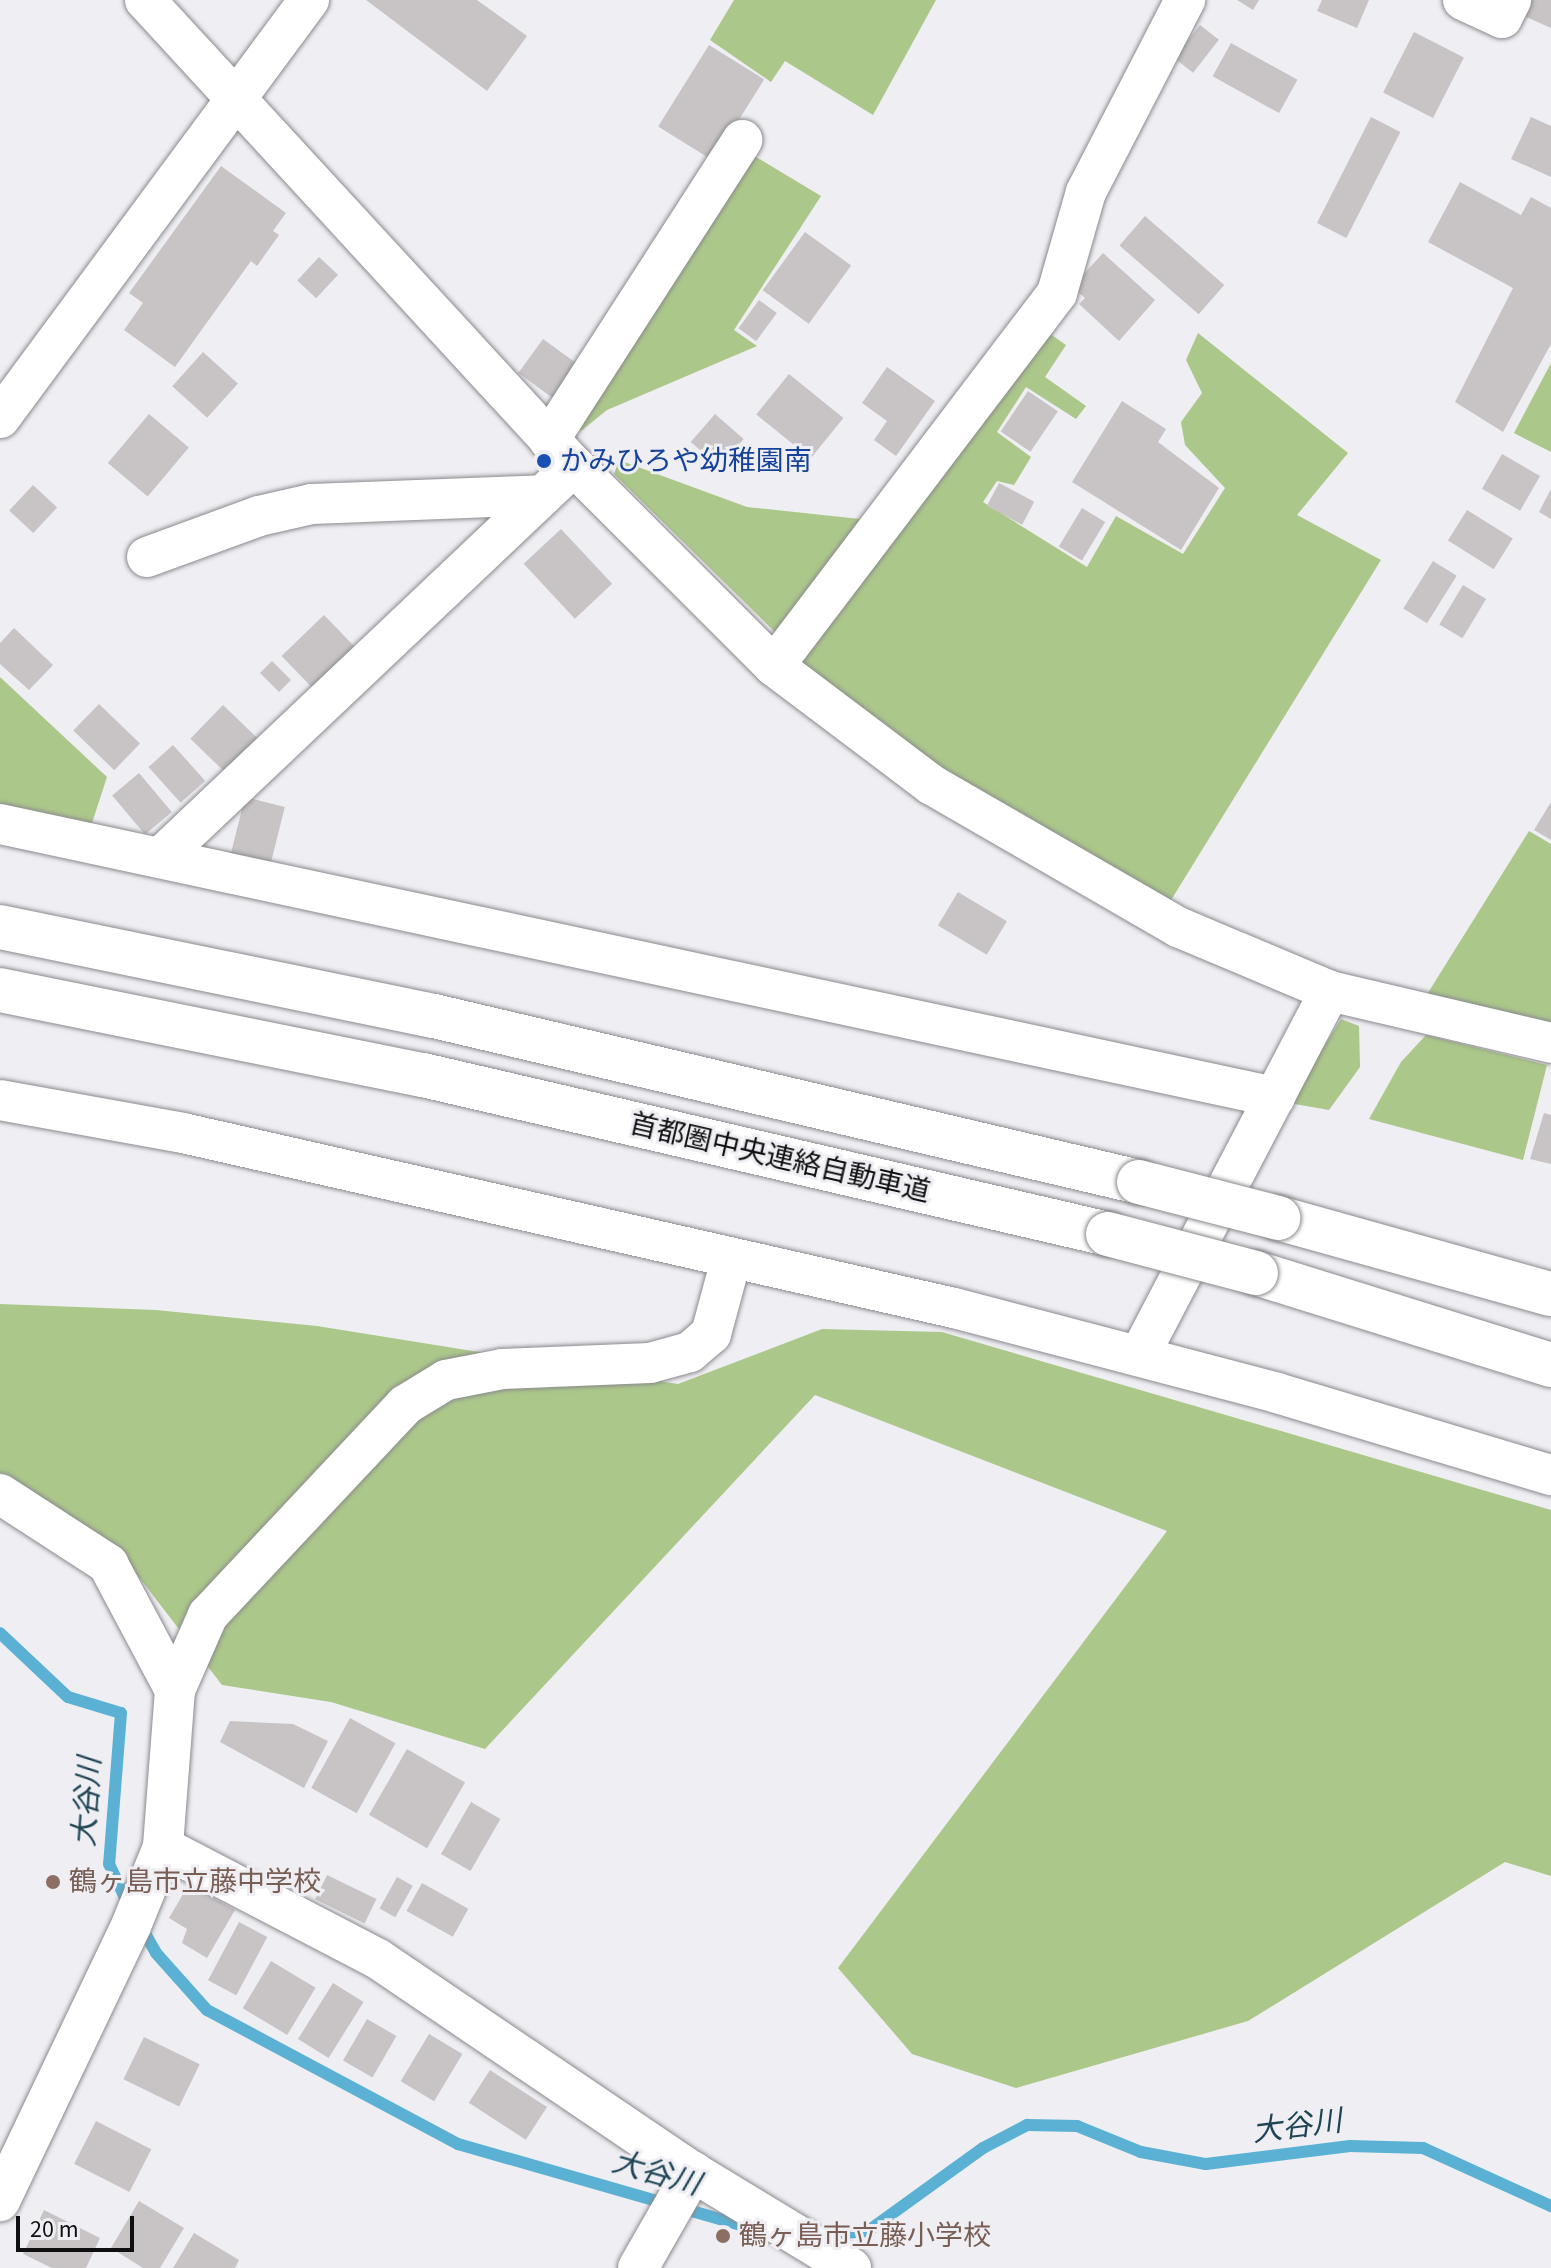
<!DOCTYPE html>
<html>
<head>
<meta charset="utf-8">
<style>
	body { margin:0 }
	#map { position:relative; width:1551px; height:2268px; overflow:hidden; background:#eeeef3; font-family:"Source Sans 3","Noto Sans JP",sans-serif }
	div>[style] { position:absolute }
	[style*='--x'] { left:calc(var(--x)*1px); top:calc(var(--y)*1px); width:calc(var(--w)*1px); rotate:calc(var(--a)*1deg) }
	.green>* { inset:0; background:#acc78a }
	.stream>* { height:12px; margin:-6px; padding:0 6px; transform-origin:6px; border-radius:6px; background:#5ab1d4 }
	.building>* { inset:0; background:#c8c4c6; transform-origin:0 0 }
	.roads { filter:drop-shadow(0 0 2px #8a8a8e) drop-shadow(0 0 2px #8a8a8e) }
	.minor>* { height:40px; margin:-20px; padding:0 20px; transform-origin:20px; border-radius:20px; background:#fff }
	.highway>* { height:44px; margin:-22px; padding:0 22px; transform-origin:22px; border-radius:22px; background:#fff }
	.bridges { filter:drop-shadow(0 0 2px #8a8a8e) drop-shadow(0 0 2px #8a8a8e) }
	.highway-bridge>* { height:44px; margin:-22px; padding:0 22px; transform-origin:22px; border-radius:22px; background:#fff }
	.dots>* { width:22px; height:22px; translate:-50% -50%; box-sizing:border-box; border:4px solid #eeeef3; border-radius:50% }
	span { translate:-50% -50%; white-space:nowrap; text-align:center; line-height:1.15; -webkit-text-stroke:6px #eeeef3; paint-order:stroke }
	.transit-label { font-size:28px; color:#164399 }
	.left { translate:0 -50%; text-align:left }
	.street-label { font-size:28px; color:#0f0f11 }
	.education-label { font-size:28px; color:#785e54 }
	.water-label { font-size:30px; color:#1f4555; font-style:italic }
	.scale { position:absolute; left:16px; top:2216px; width:118px; height:36px; box-sizing:border-box; border:4px solid #0f0f11; border-top:0; padding-left:10px; font-size:24px; line-height:28px; white-space:nowrap; color:#0f0f11; -webkit-text-stroke:6px #eeeef3; paint-order:stroke }
</style>
</head>
<body>
<div id="map">
	<div class="green">
		<div style="clip-path:polygon(734px 0,936px 0,873px 115px,785px 61px,771px 82px,710px 40px)"></div>
		<div style="clip-path:polygon(748px 152px,821px 196px,734px 330px,757px 346px,607px 410px,581px 431px,576px 426px)"></div>
		<div style="clip-path:polygon(1046px 331px,1066px 345px,1045px 377px,1086px 406px,1076px 419px,1026px 387px,997px 432px,1031px 457px,1014px 485px,997px 481px,983px 502px,1087px 567px,1116px 516px,1183px 554px,1225px 488px,1185px 445px,1181px 422px,1202px 393px,1186px 360px,1198px 333px,1348px 453px,1297px 515px,1381px 560px,1168px 905px,962px 785px,801px 663px)"></div>
		<div style="clip-path:polygon(1551px 363px,1551px 452px,1514px 433px)"></div>
		<div style="clip-path:polygon(619px 460px,747px 507px,860px 519px,776px 633px,614px 474px)"></div>
		<div style="clip-path:polygon(0 677px,107px 777px,91px 826px,0 816px)"></div>
		<div style="clip-path:polygon(1529px 831px,1551px 844px,1551px 1024px,1426px 996px)"></div>
		<div style="clip-path:polygon(1341px 1019px,1359px 1026px,1360px 1067px,1329px 1110px,1289px 1103px)"></div>
		<div style="clip-path:polygon(1426px 1035px,1547px 1065px,1523px 1160px,1369px 1119px,1401px 1062px)"></div>
		<div style="clip-path:polygon(0 1304px,156px 1310px,317px 1326px,678px 1384px,822px 1329px,942px 1332px,1551px 1510px,1551px 1876px,1505px 1862px,1248px 2021px,1016px 2088px,912px 2054px,838px 1968px,1167px 1531px,815px 1395px,485px 1749px,331px 1702px,222px 1685px,125px 1559px,0 1473px)"></div>
	</div>
	<div class="stream">
		<div style="--x:0;--y:1633;--w:93;--a:43.3"></div>
		<div style="--x:68;--y:1697;--w:55;--a:16.8"></div>
		<div style="--x:121;--y:1713;--w:151;--a:94.5"></div>
		<div style="--x:109;--y:1864;--w:47;--a:64.5"></div>
		<div style="--x:140;--y:1925;--w:32;--a:60"></div>
		<div style="--x:156;--y:1953;--w:76;--a:48.2"></div>
		<div style="--x:207;--y:2010;--w:285;--a:28.1"></div>
		<div style="--x:458;--y:2144;--w:312;--a:16"></div>
		<div style="--x:820;--y:2235;--w:48;--a:-4.8"></div>
		<div style="--x:868;--y:2231;--w:142;--a:-35.8"></div>
		<div style="--x:983;--y:2148;--w:50;--a:-27.6"></div>
		<div style="--x:1027;--y:2125;--w:50;--a:1.1"></div>
		<div style="--x:1077;--y:2126;--w:69;--a:22.1"></div>
		<div style="--x:1141;--y:2152;--w:66;--a:10.5"></div>
		<div style="--x:1206;--y:2164;--w:145;--a:-7.1"></div>
		<div style="--x:1350;--y:2146;--w:73;--a:1.6"></div>
		<div style="--x:1423;--y:2148;--w:141;--a:24.4"></div>
	</div>
	<div class="building">
		<div style="clip-path:polygon(366px 0,477px 0,527px 36px,487px 91px)"></div>
		<div style="clip-path:polygon(1237px 0,1259px 0,1253px 10px)"></div>
		<div style="clip-path:polygon(1322px 0,1369px 0,1357px 28px,1317px 11px)"></div>
		<div style="clip-path:polygon(1532px 0,1551px 0,1551px 28px,1524px 16px)"></div>
		<div style="left:1200px;top:25px;width:24px;height:42px;rotate:38deg"></div>
		<div style="left:1414px;top:32px;width:56px;height:68px;rotate:27deg"></div>
		<div style="left:1231px;top:43px;width:76px;height:38px;rotate:29deg"></div>
		<div style="left:709px;top:45px;width:65px;height:96px;rotate:32deg"></div>
		<div style="left:1371px;top:117px;width:33px;height:119px;rotate:27deg"></div>
		<div style="clip-path:polygon(1531px 117px,1551px 126px,1551px 177px,1511px 159px)"></div>
		<div style="clip-path:polygon(221px 166px,286px 213px,273px 231px,279px 235px,257px 266px,251px 261px,175px 367px,124px 330px,143px 303px,129px 293px)"></div>
		<div style="clip-path:polygon(1460px 182px,1521px 215px,1531px 197px,1551px 208px,1551px 344px,1503px 432px,1455px 402px,1513px 288px,1428px 242px)"></div>
		<div style="left:1145px;top:216px;width:105px;height:39px;rotate:41deg"></div>
		<div style="left:805px;top:232px;width:57px;height:72px;rotate:36deg"></div>
		<div style="clip-path:polygon(1103px 253px,1155px 300px,1119px 341px,1079px 304px,1085px 298px,1072px 287px)"></div>
		<div style="left:319px;top:257px;width:26px;height:32px;rotate:43deg"></div>
		<div style="left:759px;top:300px;width:22px;height:35px;rotate:36deg"></div>
		<div style="left:543px;top:339px;width:54px;height:42px;rotate:36deg"></div>
		<div style="left:203px;top:352px;width:47px;height:46px;rotate:42deg"></div>
		<div style="clip-path:polygon(887px 367px,935px 401px,896px 456px,874px 440px,887px 421px,862px 403px)"></div>
		<div style="left:789px;top:374px;width:70px;height:52px;rotate:39deg"></div>
		<div style="left:1028px;top:391px;width:36px;height:49px;rotate:34deg"></div>
		<div style="clip-path:polygon(1122px 401px,1166px 429px,1158px 442px,1219px 488px,1181px 550px,1072px 482px)"></div>
		<div style="left:149px;top:414px;width:52px;height:64px;rotate:40deg"></div>
		<div style="left:715px;top:414px;width:38px;height:37px;rotate:41deg"></div>
		<div style="left:1502px;top:454px;width:44px;height:40px;rotate:30deg"></div>
		<div style="left:999px;top:483px;width:40px;height:26px;rotate:28deg"></div>
		<div style="left:33px;top:485px;width:33px;height:35px;rotate:43deg"></div>
		<div style="clip-path:polygon(1551px 489px,1551px 519px,1539px 512px)"></div>
		<div style="left:1082px;top:508px;width:27px;height:45px;rotate:31deg"></div>
		<div style="left:1467px;top:510px;width:54px;height:36px;rotate:32deg"></div>
		<div style="left:561px;top:529px;width:75px;height:51px;rotate:47deg"></div>
		<div style="left:1433px;top:561px;width:28px;height:56px;rotate:32deg"></div>
		<div style="left:1463px;top:585px;width:27px;height:46px;rotate:31deg"></div>
		<div style="left:324px;top:615px;width:47px;height:59px;rotate:46deg"></div>
		<div style="clip-path:polygon(14px 628px,53px 665px,29px 690px,0 664px,0 643px)"></div>
		<div style="left:272px;top:661px;width:27px;height:17px;rotate:45deg"></div>
		<div style="left:99px;top:704px;width:57px;height:37px;rotate:44deg"></div>
		<div style="left:223px;top:705px;width:49px;height:47px;rotate:44deg"></div>
		<div style="left:173px;top:745px;width:48px;height:33px;rotate:48deg"></div>
		<div style="left:139px;top:773px;width:51px;height:35px;rotate:50deg"></div>
		<div style="left:245px;top:797px;width:41px;height:59px;rotate:14deg"></div>
		<div style="clip-path:polygon(1551px 802px,1551px 840px,1534px 830px)"></div>
		<div style="left:958px;top:892px;width:57px;height:39px;rotate:31deg"></div>
		<div style="clip-path:polygon(1544px 1113px,1551px 1115px,1551px 1164px,1530px 1159px)"></div>
		<div style="left:350px;top:1718px;width:52px;height:80px;rotate:29deg"></div>
		<div style="clip-path:polygon(230px 1721px,293px 1724px,328px 1741px,304px 1788px,220px 1742px)"></div>
		<div style="left:407px;top:1749px;width:67px;height:76px;rotate:30deg"></div>
		<div style="left:471px;top:1802px;width:34px;height:60px;rotate:30deg"></div>
		<div style="left:327px;top:1875px;width:55px;height:27px;rotate:26deg"></div>
		<div style="left:397px;top:1877px;width:18px;height:36px;rotate:29deg"></div>
		<div style="left:422px;top:1883px;width:53px;height:32px;rotate:29deg"></div>
		<div style="clip-path:polygon(189px 1884px,235px 1910px,207px 1958px,182px 1943px,187px 1929px,169px 1918px)"></div>
		<div style="left:239px;top:1922px;width:32px;height:66px;rotate:28deg"></div>
		<div style="left:271px;top:1961px;width:52px;height:55px;rotate:31deg"></div>
		<div style="left:333px;top:1983px;width:36px;height:66px;rotate:32deg"></div>
		<div style="left:367px;top:2019px;width:34px;height:48px;rotate:30deg"></div>
		<div style="left:429px;top:2034px;width:39px;height:55px;rotate:31deg"></div>
		<div style="left:144px;top:2037px;width:62px;height:47px;rotate:26deg"></div>
		<div style="left:490px;top:2070px;width:68px;height:39px;rotate:33deg"></div>
		<div style="left:96px;top:2121px;width:62px;height:48px;rotate:27deg"></div>
		<div style="clip-path:polygon(139px 2201px,184px 2228px,160px 2268px,143px 2268px,111px 2248px)"></div>
		<div style="clip-path:polygon(44px 2210px,100px 2238px,86px 2268px,52px 2268px,23px 2254px)"></div>
		<div style="clip-path:polygon(194px 2233px,239px 2260px,235px 2268px,173px 2268px)"></div>
	</div>
	<div class="roads">
		<div class="minor">
			<div style="--x:145;--y:0;--w:633;--a:47.37"></div>
			<div style="--x:574;--y:466;--w:283;--a:45"></div>
			<div style="--x:774;--y:666;--w:198;--a:37"></div>
			<div style="--x:932;--y:785;--w:284;--a:30"></div>
			<div style="--x:1178;--y:927;--w:165;--a:22.8"></div>
			<div style="--x:1330;--y:991;--w:227;--a:13.2"></div>
			<div style="--x:1463;--y:0;--w:43;--a:24.8"></div>
			<div style="--x:1502;--y:18;--w:20;--a:-63"></div>
			<div style="--x:0;--y:418;--w:520;--a:-53.53"></div>
			<div style="--x:549;--y:440;--w:357;--a:-57.2"></div>
			<div style="--x:147;--y:557;--w:119;--a:-20.1"></div>
			<div style="--x:259;--y:516;--w:54;--a:-12.8"></div>
			<div style="--x:312;--y:504;--w:231;--a:-2.2"></div>
			<div style="--x:774;--y:666;--w:468;--a:-52.8"></div>
			<div style="--x:1057;--y:293;--w:105;--a:-74"></div>
			<div style="--x:1086;--y:192;--w:216;--a:-62.7"></div>
			<div style="--x:0;--y:824;--w:1304;--a:12.09"></div>
			<div style="--x:161;--y:857;--w:569;--a:-43.43"></div>
			<div style="--x:0;--y:1100;--w:186;--a:10.2"></div>
			<div style="--x:183;--y:1133;--w:791;--a:12.79"></div>
			<div style="--x:954;--y:1308;--w:334;--a:14.7"></div>
			<div style="--x:1277;--y:1393;--w:286;--a:16.7"></div>
			<div style="--x:1139;--y:1356;--w:412;--a:-62.4"></div>
			<div style="--x:0;--y:1494;--w:129;--a:32.9"></div>
			<div style="--x:108;--y:1564;--w:143;--a:62"></div>
			<div style="--x:175;--y:1690;--w:157;--a:94.4"></div>
			<div style="--x:163;--y:1847;--w:85;--a:112.1"></div>
			<div style="--x:131;--y:1926;--w:305;--a:115.5"></div>
			<div style="--x:175;--y:1690;--w:82;--a:-66.3"></div>
			<div style="--x:208;--y:1615;--w:288;--a:-46.8"></div>
			<div style="--x:405;--y:1405;--w:48;--a:-31.4"></div>
			<div style="--x:446;--y:1380;--w:57;--a:-11.1"></div>
			<div style="--x:502;--y:1369;--w:148;--a:-2.3"></div>
			<div style="--x:650;--y:1363;--w:41;--a:-15.4"></div>
			<div style="--x:690;--y:1352;--w:28;--a:-41"></div>
			<div style="--x:711;--y:1334;--w:77;--a:-74.9"></div>
			<div style="--x:163;--y:1847;--w:242;--a:27.5"></div>
			<div style="--x:378;--y:1959;--w:380;--a:34.1"></div>
			<div style="--x:693;--y:2172;--w:185;--a:31.3"></div>
			<div style="--x:638;--y:2268;--w:111;--a:-60.2"></div>
		</div>
		<div class="highway">
			<div style="--x:0;--y:927;--w:443;--a:11.6"></div>
			<div style="--x:434;--y:1016;--w:724;--a:13.25"></div>
			<div style="--x:0;--y:990;--w:431;--a:11.4"></div>
			<div style="--x:423;--y:1075;--w:703;--a:13.07"></div>
			<div style="--x:1278;--y:1218;--w:283;--a:15.6"></div>
			<div style="--x:1256;--y:1273;--w:309;--a:17.3"></div>
		</div>
	</div>
	<div class="bridges">
		<div class="highway-bridge">
			<div style="--x:1139;--y:1182;--w:144;--a:14.5"></div>
			<div style="--x:1108;--y:1234;--w:153;--a:14.8"></div>
		</div>
	</div>
	<div class="dots">
		<div style="left:544px;top:461px;background:#1a4fb4"></div>
		<div style="left:53px;top:1882px;background:#8d6e63"></div>
		<div style="left:723px;top:2236px;background:#8d6e63"></div>
	</div>
	<div class="transit-label">
		<span class="left" style="left:560px;top:461px">かみひろや幼稚園南</span>
	</div>
	<div class="street-label">
		<span style="left:780px;top:1158px;rotate:13deg">首都圏中央連絡自動車道</span>
	</div>
	<div class="education-label">
		<span class="left" style="left:69px;top:1882px">鶴ヶ島市立藤中学校</span>
		<span class="left" style="left:739px;top:2236px">鶴ヶ島市立藤小学校</span>
	</div>
	<div class="water-label">
		<span style="left:88px;top:1802px;rotate:-86deg">大谷川</span>
		<span style="left:1297px;top:2127px;rotate:-7deg">大谷川</span>
		<span style="left:656px;top:2174px;rotate:16deg">大谷川</span>
	</div>
	<div class="scale">20 m</div>
</div>
</body>
</html>
